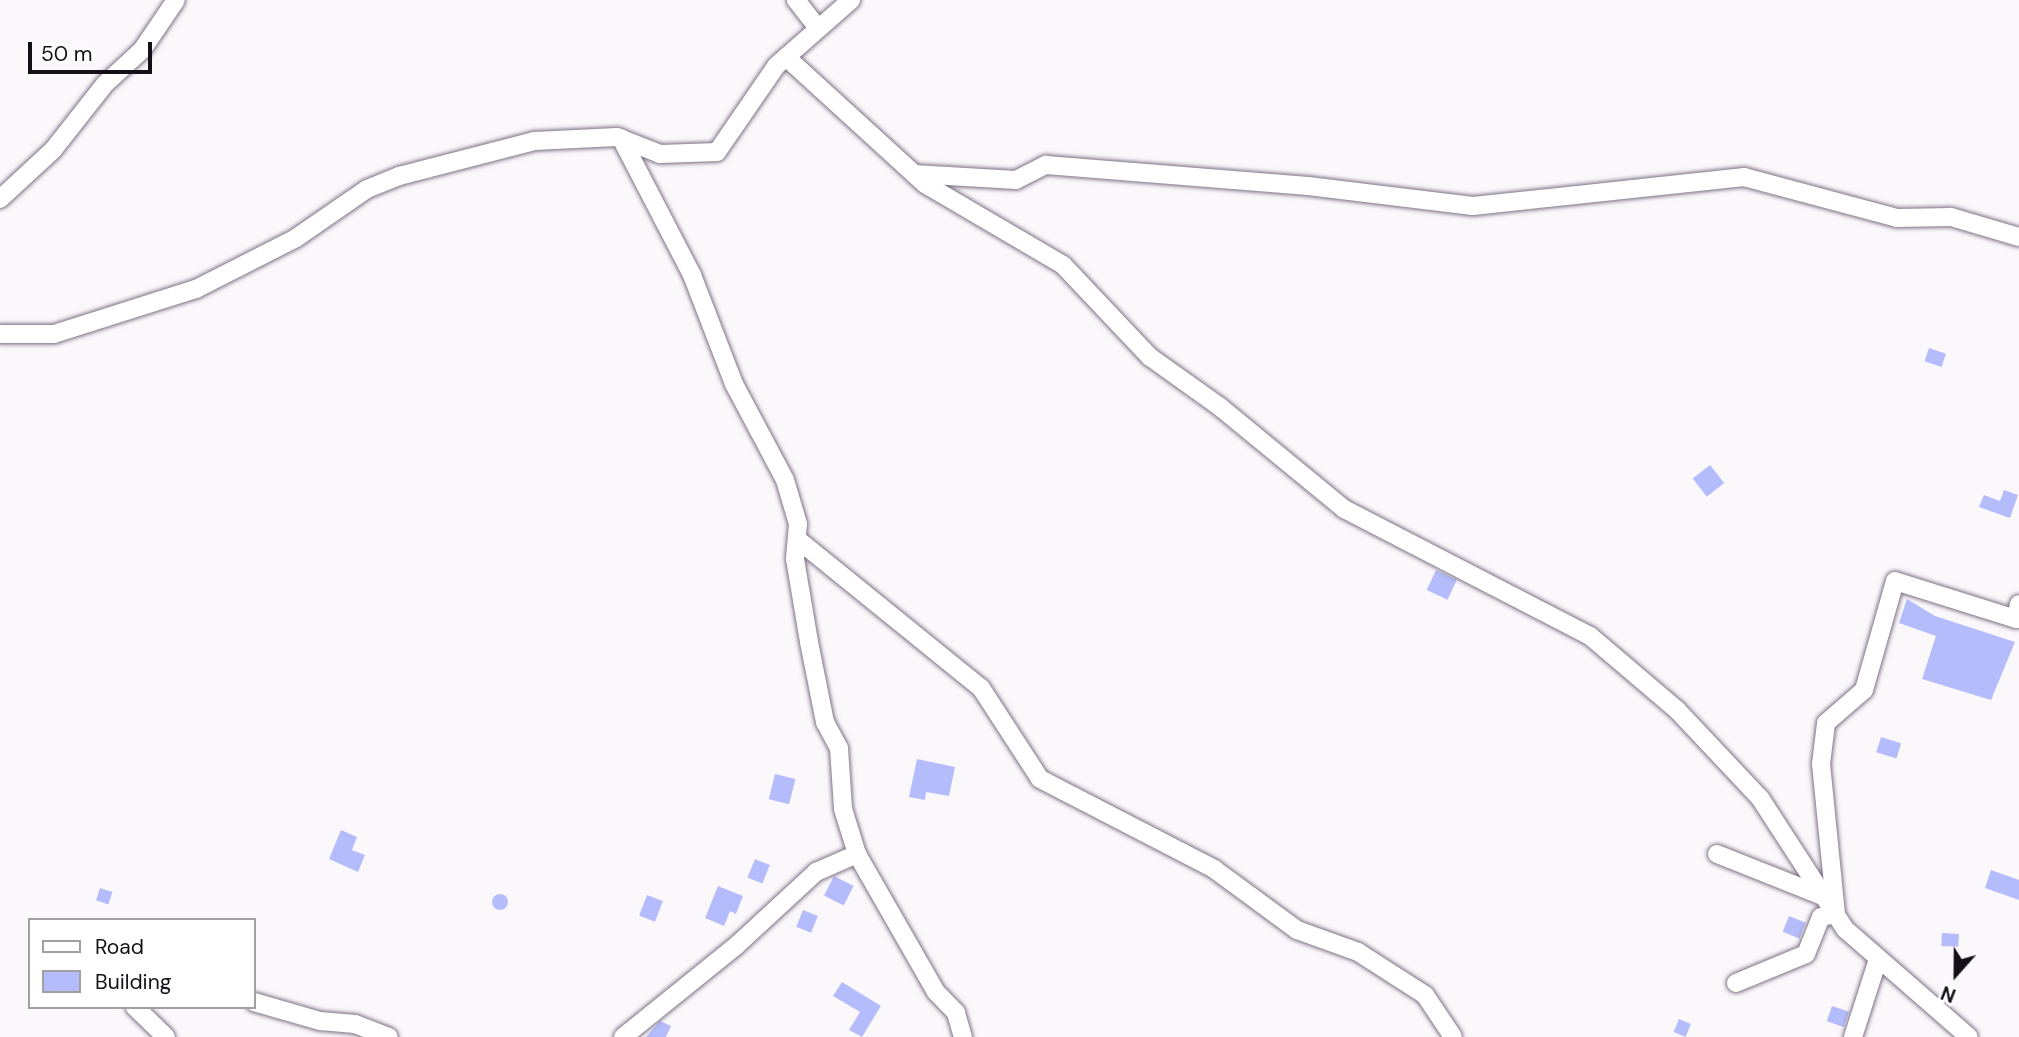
<!DOCTYPE html>
<html>
<head>
<meta charset="utf-8">
<style>
	body { margin:0 }
	#map { position:relative; width:2019px; height:1037px; overflow:hidden; background:#fbf8fc; font-family:"DM Sans",sans-serif }
	div>[style] { position:absolute }
	[style*='--x'] { left:calc(var(--x)*1px); top:calc(var(--y)*1px); width:calc(var(--w)*1px); rotate:calc(var(--a)*1deg) }
	.building>* { inset:0; background:#b5bcfb; transform-origin:0 0 }
	.round { border-radius:50% }
	.roads { filter:drop-shadow(0 0 2px #7e7185) drop-shadow(0 0 2px #7e7185) }
	.minor>* { height:18px; margin:-9px; padding:0 9px; transform-origin:9px; border-radius:9px; background:#fff }
	span { translate:-50% -50%; white-space:nowrap; text-align:center; line-height:1.15; -webkit-text-stroke:5px #fff; paint-order:stroke }
	.legend { position:absolute; left:28px; top:918px; width:228px; height:91px; box-sizing:border-box; background:#fff; border:2px solid #a19fa2; margin:0; padding:9px 12px; list-style:none; font-size:21px; color:#151017 }
	.legend li { display:flex; align-items:center; gap:14px; height:35px }
	.legend b { width:35px; border:2px solid #a19fa2 }
	.north { position:absolute; left:1921px; top:939px; width:70px; height:70px; -webkit-text-stroke:5px #fff; paint-order:stroke; rotate:201deg; font-size:19px; font-weight:700; line-height:28px; text-align:center; color:#151017 }
	.north::after { content:''; display:block; margin:auto; width:24px; height:32px; background:#151017; clip-path:polygon(50% 0,100% 100%,50% 72%,0 100%) }
	.scale { position:absolute; left:28px; top:42px; width:124px; height:32px; box-sizing:border-box; border:4px solid #151017; border-top:0; padding-left:9px; font-size:21px; line-height:24px; white-space:nowrap; color:#151017; -webkit-text-stroke:5px #fff; paint-order:stroke }
</style>
</head>
<body>
<div id="map">
	<div class="building">
		<div style="left:1929px;top:348px;width:18px;height:14px;rotate:19deg"></div>
		<div style="left:1710px;top:465px;width:23px;height:22px;rotate:52deg"></div>
		<div style="clip-path:polygon(2004px 490px,2018px 495px,2010px 518px,1979px 507px,1984px 495px,2000px 501px)"></div>
		<div style="left:1436px;top:570px;width:23px;height:22px;rotate:25deg"></div>
		<div style="clip-path:polygon(1907px 599px,1935px 616px,2015px 642px,1991px 700px,1922px 679px,1936px 636px,1899px 623px)"></div>
		<div style="left:1881px;top:737px;width:21px;height:16px;rotate:17deg"></div>
		<div style="clip-path:polygon(917px 759px,955px 767px,949px 796px,926px 792px,925px 800px,909px 797px)"></div>
		<div style="left:775px;top:774px;width:21px;height:26px;rotate:14deg"></div>
		<div style="clip-path:polygon(341px 830px,357px 837px,352px 850px,365px 855px,358px 872px,329px 859px)"></div>
		<div style="left:755px;top:859px;width:16px;height:20px;rotate:22deg"></div>
		<div style="clip-path:polygon(1991px 870px,2019px 880px,2019px 900px,1985px 888px)"></div>
		<div style="left:834px;top:876px;width:22px;height:22px;rotate:27deg"></div>
		<div style="clip-path:polygon(718px 886px,743px 896px,736px 914px,730px 911px,724px 926px,705px 918px)"></div>
		<div style="left:100px;top:888px;width:13px;height:13px;rotate:18deg"></div>
		<div class="round" style="left:492px;top:894px;width:16px;height:16px"></div>
		<div style="left:647px;top:895px;width:17px;height:22px;rotate:21deg"></div>
		<div style="left:803px;top:910px;width:16px;height:18px;rotate:22deg"></div>
		<div style="left:1789px;top:916px;width:18px;height:17px;rotate:22deg"></div>
		<div style="left:1942px;top:933px;width:17px;height:13px;rotate:3deg"></div>
		<div style="clip-path:polygon(842px 982px,881px 1006px,862px 1037px,849px 1030px,860px 1012px,833px 996px)"></div>
		<div style="left:1832px;top:1006px;width:18px;height:16px;rotate:19deg"></div>
		<div style="left:1679px;top:1019px;width:13px;height:14px;rotate:23deg"></div>
		<div style="clip-path:polygon(660px 1021px,671px 1026px,666px 1037px,646px 1037px)"></div>
	</div>
	<div class="roads">
		<div class="minor">
			<div style="--x:796;--y:0;--w:34;--a:52"></div>
			<div style="--x:786;--y:57;--w:188;--a:42.4"></div>
			<div style="--x:925;--y:184;--w:160;--a:30.4"></div>
			<div style="--x:1063;--y:265;--w:127;--a:46.6"></div>
			<div style="--x:1150;--y:357;--w:86;--a:35.5"></div>
			<div style="--x:1220;--y:407;--w:161;--a:39.4"></div>
			<div style="--x:1344;--y:509;--w:277;--a:27.3"></div>
			<div style="--x:1590;--y:636;--w:114;--a:40.4"></div>
			<div style="--x:1677;--y:710;--w:121;--a:46.7"></div>
			<div style="--x:1760;--y:798;--w:156;--a:57"></div>
			<div style="--x:1845;--y:929;--w:164;--a:41.1"></div>
			<div style="--x:621;--y:138;--w:154;--a:62.6"></div>
			<div style="--x:692;--y:275;--w:117;--a:68.9"></div>
			<div style="--x:734;--y:384;--w:109;--a:62"></div>
			<div style="--x:785;--y:480;--w:46;--a:73.5"></div>
			<div style="--x:798;--y:524;--w:35;--a:95"></div>
			<div style="--x:795;--y:559;--w:84;--a:80.4"></div>
			<div style="--x:809;--y:642;--w:82;--a:78.7"></div>
			<div style="--x:825;--y:722;--w:30;--a:62"></div>
			<div style="--x:839;--y:748;--w:61;--a:86.2"></div>
			<div style="--x:843;--y:809;--w:47;--a:72.7"></div>
			<div style="--x:857;--y:854;--w:159;--a:60.2"></div>
			<div style="--x:936;--y:992;--w:29;--a:46"></div>
			<div style="--x:956;--y:1013;--w:25;--a:74"></div>
			<div style="--x:914;--y:174;--w:102;--a:3.4"></div>
			<div style="--x:1016;--y:180;--w:34;--a:-27"></div>
			<div style="--x:1046;--y:165;--w:263;--a:4.6"></div>
			<div style="--x:1308;--y:186;--w:166;--a:6.9"></div>
			<div style="--x:1473;--y:206;--w:273;--a:-6.1"></div>
			<div style="--x:1744;--y:177;--w:158;--a:15"></div>
			<div style="--x:1897;--y:218;--w:54;--a:-1.1"></div>
			<div style="--x:1951;--y:217;--w:71;--a:16.4"></div>
			<div style="--x:0;--y:199;--w:72;--a:-42.8"></div>
			<div style="--x:53;--y:150;--w:84;--a:-51.8"></div>
			<div style="--x:105;--y:84;--w:50;--a:-42.6"></div>
			<div style="--x:142;--y:50;--w:60;--a:-55.8"></div>
			<div style="--x:0;--y:334;--w:54;--a:0"></div>
			<div style="--x:54;--y:334;--w:149;--a:-17.6"></div>
			<div style="--x:196;--y:289;--w:112;--a:-27"></div>
			<div style="--x:296;--y:238;--w:86;--a:-34.6"></div>
			<div style="--x:367;--y:189;--w:35;--a:-22"></div>
			<div style="--x:399;--y:176;--w:139;--a:-14.5"></div>
			<div style="--x:534;--y:141;--w:83;--a:-2.8"></div>
			<div style="--x:617;--y:137;--w:46;--a:21.6"></div>
			<div style="--x:660;--y:154;--w:57;--a:-2"></div>
			<div style="--x:717;--y:152;--w:104;--a:-55.5"></div>
			<div style="--x:776;--y:66;--w:100;--a:-41.3"></div>
			<div style="--x:797;--y:539;--w:237;--a:39"></div>
			<div style="--x:981;--y:688;--w:108;--a:57"></div>
			<div style="--x:1040;--y:779;--w:196;--a:27.3"></div>
			<div style="--x:1214;--y:869;--w:103;--a:36.3"></div>
			<div style="--x:1297;--y:930;--w:65;--a:19.8"></div>
			<div style="--x:1358;--y:952;--w:80;--a:32.7"></div>
			<div style="--x:1425;--y:995;--w:50;--a:56.3"></div>
			<div style="--x:1717;--y:854;--w:116;--a:21.7"></div>
			<div style="--x:1736;--y:983;--w:76;--a:-22.5"></div>
			<div style="--x:1806;--y:954;--w:40;--a:-68"></div>
			<div style="--x:1821;--y:917;--w:15;--a:-11"></div>
			<div style="--x:1836;--y:914;--w:151;--a:-95.7"></div>
			<div style="--x:1821;--y:764;--w:41;--a:-83"></div>
			<div style="--x:1826;--y:723;--w:50;--a:-41"></div>
			<div style="--x:1864;--y:690;--w:113;--a:-74.1"></div>
			<div style="--x:1895;--y:581;--w:127;--a:17.4"></div>
			<div style="--x:2016;--y:619;--w:15;--a:-79"></div>
			<div style="--x:254;--y:1002;--w:69;--a:16.1"></div>
			<div style="--x:320;--y:1021;--w:35;--a:5"></div>
			<div style="--x:355;--y:1024;--w:36;--a:21"></div>
			<div style="--x:135;--y:1007;--w:43;--a:44.1"></div>
			<div style="--x:623;--y:1037;--w:146;--a:-38.9"></div>
			<div style="--x:737;--y:945;--w:108;--a:-42.7"></div>
			<div style="--x:816;--y:872;--w:45;--a:-23.7"></div>
			<div style="--x:1853;--y:1037;--w:82;--a:-72.2"></div>
		</div>
	</div>
	<ul class="legend">
	<li><b style="height:9px;background:#fff"></b>Road</li>
	<li><b style="height:19px;background:#b5bcfb"></b>Building</li>
	</ul>
	<div class="north">N</div>
	<div class="scale">50 m</div>
</div>
</body>
</html>
